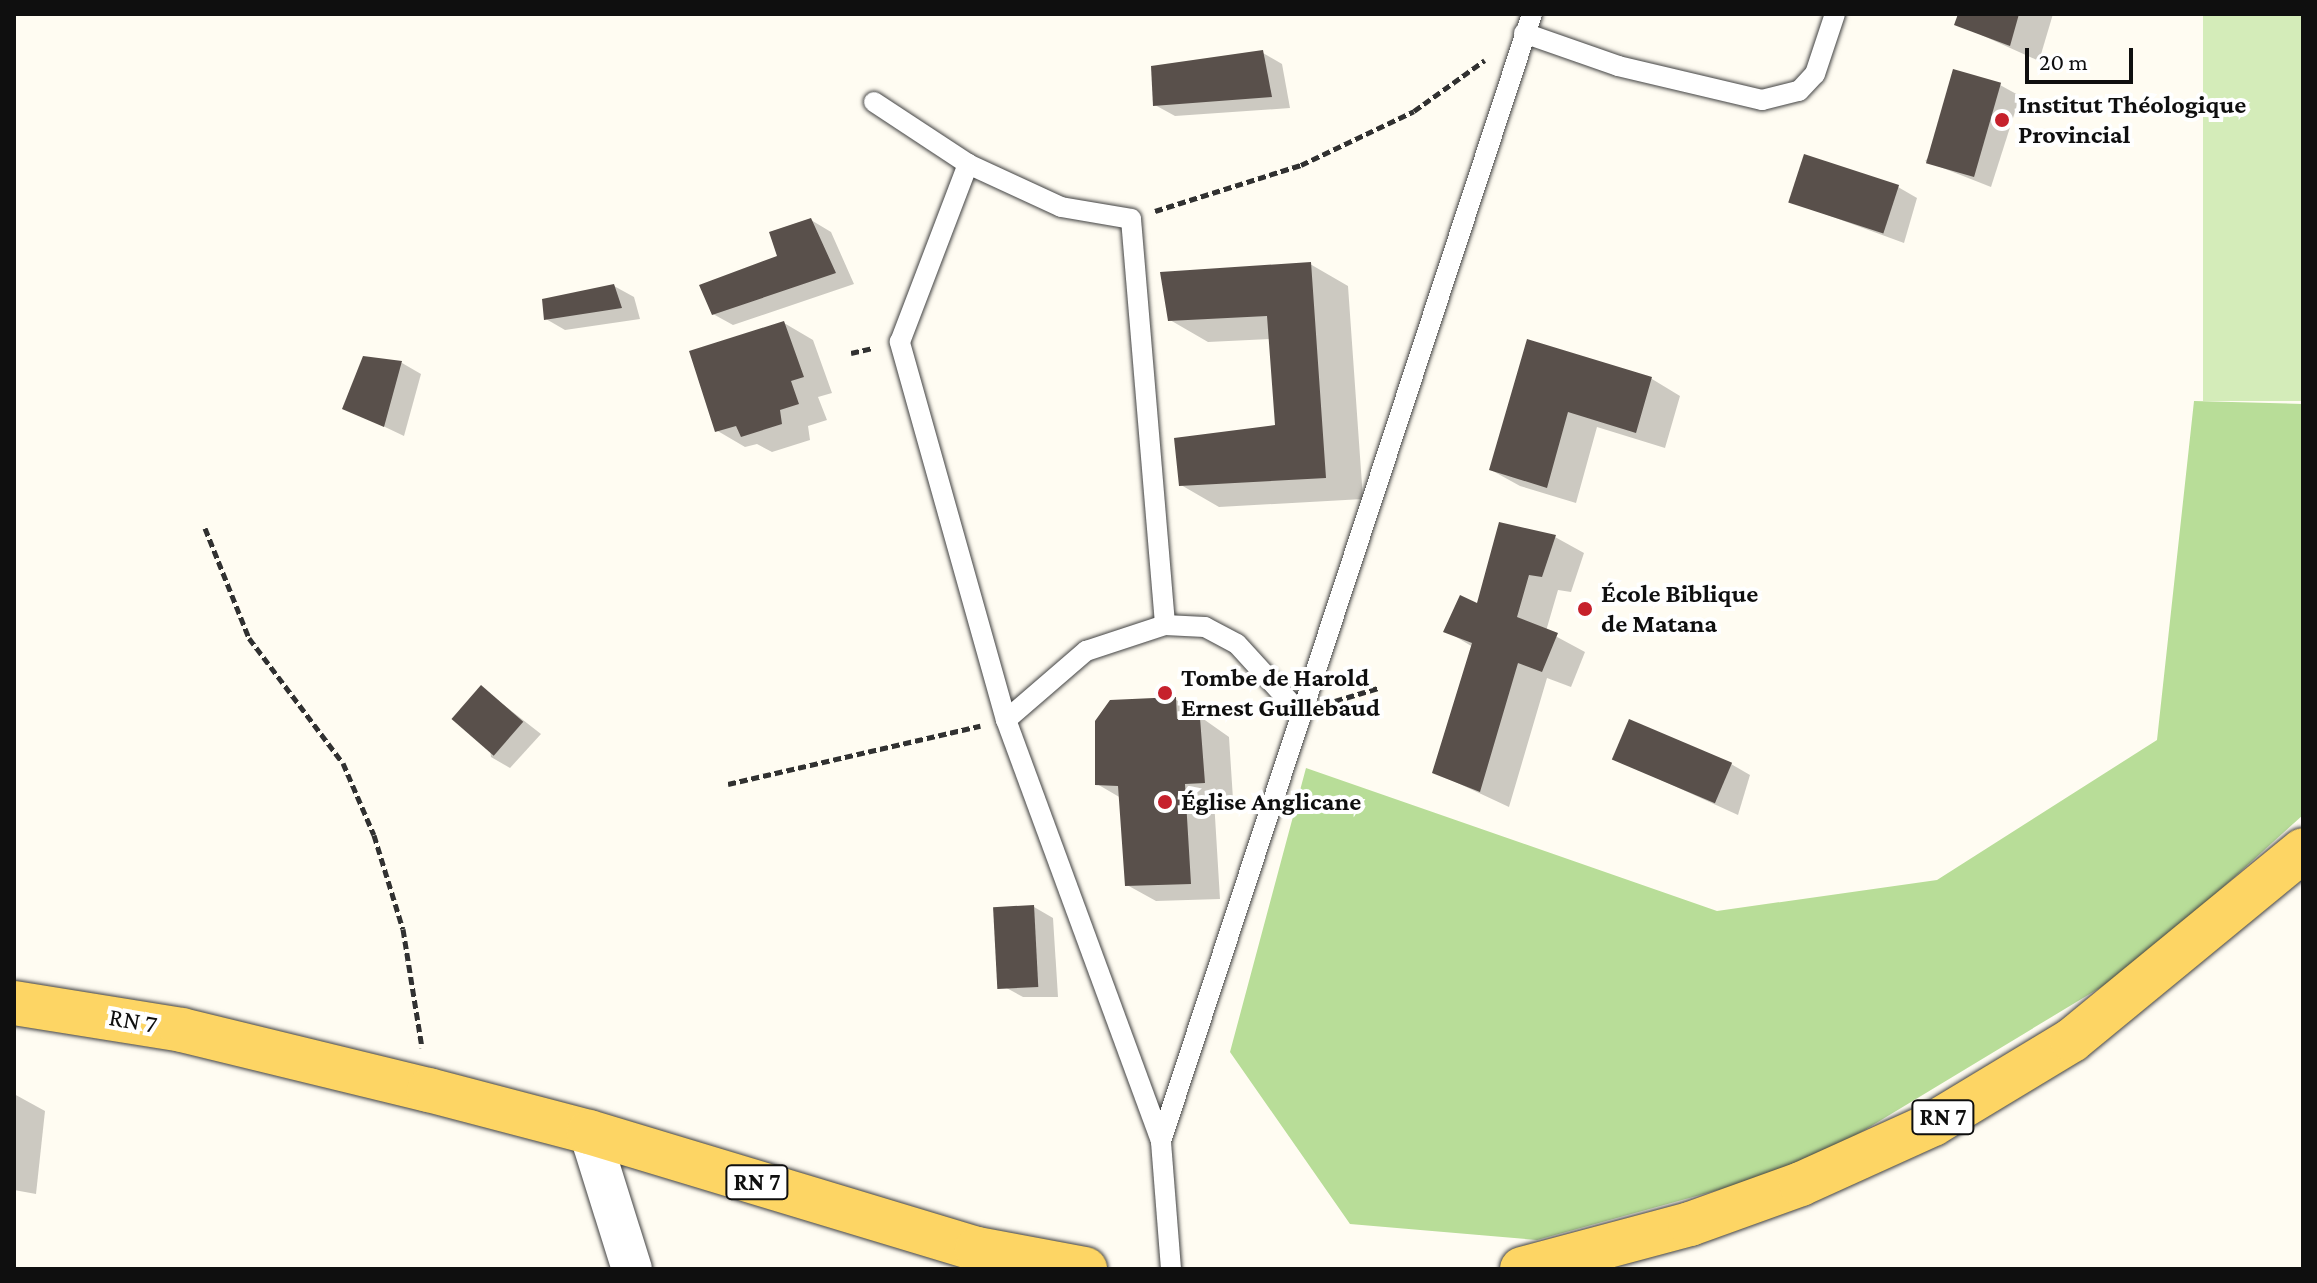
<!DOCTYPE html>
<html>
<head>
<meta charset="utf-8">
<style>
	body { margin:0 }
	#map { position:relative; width:2317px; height:1283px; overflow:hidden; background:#fffcf2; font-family:"Crimson Pro",serif }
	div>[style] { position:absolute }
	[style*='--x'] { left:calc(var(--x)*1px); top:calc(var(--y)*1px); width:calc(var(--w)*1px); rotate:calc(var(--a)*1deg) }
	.green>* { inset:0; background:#d4ecb9; transform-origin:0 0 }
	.forest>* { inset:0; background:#b8dd98 }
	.shadow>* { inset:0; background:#0003 }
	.building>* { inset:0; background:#59504b; transform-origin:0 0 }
	.path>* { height:5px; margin-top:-2.5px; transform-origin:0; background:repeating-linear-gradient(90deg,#313131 0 8px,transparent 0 12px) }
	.roads { filter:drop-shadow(0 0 2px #424242) drop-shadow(0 0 2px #424242) }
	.service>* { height:20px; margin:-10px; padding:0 10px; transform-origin:10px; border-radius:10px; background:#fff }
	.minor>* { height:40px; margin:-20px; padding:0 20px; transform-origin:20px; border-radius:20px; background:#fff }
	.primary>* { height:44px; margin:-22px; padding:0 22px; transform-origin:22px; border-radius:22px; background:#fdd564 }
	.dots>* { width:22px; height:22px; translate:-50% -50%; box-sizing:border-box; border:4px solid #fff; border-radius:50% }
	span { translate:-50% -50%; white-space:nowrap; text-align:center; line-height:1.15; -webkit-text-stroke:8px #fff; paint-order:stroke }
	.shield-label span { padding:2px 6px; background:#fff; border:2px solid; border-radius:6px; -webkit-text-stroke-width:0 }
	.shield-label { font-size:24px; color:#0f0f0f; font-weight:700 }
	.poi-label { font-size:26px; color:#0f0f0f; font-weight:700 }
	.left { translate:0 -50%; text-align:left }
	.street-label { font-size:26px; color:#0f0f0f }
	.frame { position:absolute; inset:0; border:16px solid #0f0f0f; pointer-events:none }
	.scale { position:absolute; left:2025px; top:48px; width:108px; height:36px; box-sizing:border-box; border:4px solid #0f0f0f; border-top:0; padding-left:10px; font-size:24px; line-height:28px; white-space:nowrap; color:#0f0f0f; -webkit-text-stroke:6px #fff; paint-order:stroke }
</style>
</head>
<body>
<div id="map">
	<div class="green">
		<div style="left:2203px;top:14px;width:100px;height:387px"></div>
	</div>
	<div class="forest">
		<div style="clip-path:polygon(2194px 401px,2303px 404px,2303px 815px,2136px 966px,1805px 1166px,1537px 1240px,1350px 1224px,1230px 1052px,1306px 768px,1717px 911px,1937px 880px,2157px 740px)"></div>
	</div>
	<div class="shadow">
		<div style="clip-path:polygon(1960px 14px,2053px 14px,2039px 61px,1957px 24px)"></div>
		<div style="clip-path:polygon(1263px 53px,1282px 64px,1290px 108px,1175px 116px,1155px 105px)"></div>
		<div style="clip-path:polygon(2000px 85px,2020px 96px,1991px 187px,1925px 161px)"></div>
		<div style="clip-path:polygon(1898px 187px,1917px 198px,1904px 243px,1792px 202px)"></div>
		<div style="clip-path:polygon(811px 220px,831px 232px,854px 284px,733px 325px,713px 314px,780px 257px)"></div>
		<div style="clip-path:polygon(1310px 264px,1348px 286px,1363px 499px,1219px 507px,1181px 485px,1277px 427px,1270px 339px,1208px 342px,1170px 320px)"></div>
		<div style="clip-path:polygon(614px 286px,634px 297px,640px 319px,565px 330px,546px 319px)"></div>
		<div style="clip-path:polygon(784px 323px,813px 340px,832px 393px,818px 397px,827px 420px,808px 426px,810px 440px,772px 452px,757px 444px,745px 447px,716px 430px)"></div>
		<div style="clip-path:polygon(1528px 342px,1652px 379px,1680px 396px,1665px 448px,1597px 427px,1576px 503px,1520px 486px,1491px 470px)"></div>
		<div style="clip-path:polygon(365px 359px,402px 363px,421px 374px,404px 436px,345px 408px)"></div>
		<div style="clip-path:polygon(1555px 537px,1584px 553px,1571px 592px,1558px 590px,1546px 631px,1585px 652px,1571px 687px,1547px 678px,1509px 807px,1434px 772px,1473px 647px,1446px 631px)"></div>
		<div style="clip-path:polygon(482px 688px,541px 734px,510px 768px,491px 757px)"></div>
		<div style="clip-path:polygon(1175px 699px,1229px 737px,1233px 799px,1214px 800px,1220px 899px,1156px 901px,1127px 885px,1121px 798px,1097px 784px)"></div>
		<div style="clip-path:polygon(1615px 759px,1731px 764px,1750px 775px,1738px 815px)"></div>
		<div style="clip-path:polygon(1034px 907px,1053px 918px,1058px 997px,1023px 997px,1003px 986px)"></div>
		<div style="clip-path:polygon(14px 1094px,45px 1111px,36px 1194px,14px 1190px)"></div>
	</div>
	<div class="building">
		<div style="clip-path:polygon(1958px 14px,2019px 14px,2010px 46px,1954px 25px)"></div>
		<div style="clip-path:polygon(1263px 50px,1272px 97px,1153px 106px,1151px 66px)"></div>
		<div style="left:1953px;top:69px;width:50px;height:98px;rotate:16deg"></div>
		<div style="left:1804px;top:154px;width:100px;height:51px;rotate:18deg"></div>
		<div style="clip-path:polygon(811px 218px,836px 273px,712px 315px,699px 285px,777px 256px,769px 232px)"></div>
		<div style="clip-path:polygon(1311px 262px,1326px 478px,1179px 486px,1174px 438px,1275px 425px,1267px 316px,1168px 321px,1160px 272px)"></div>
		<div style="clip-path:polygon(614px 284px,622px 308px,544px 320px,542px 299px)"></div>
		<div style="clip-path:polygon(784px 321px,804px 377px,791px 381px,799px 404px,780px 410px,782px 424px,741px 437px,736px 426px,715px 432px,689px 351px)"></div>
		<div style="clip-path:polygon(1527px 339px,1652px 377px,1636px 433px,1568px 412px,1547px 488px,1489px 470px)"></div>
		<div style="clip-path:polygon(363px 356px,402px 361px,384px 427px,342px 409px)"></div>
		<div style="clip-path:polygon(1499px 522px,1556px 535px,1542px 577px,1529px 575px,1517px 617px,1558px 633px,1542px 672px,1518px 663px,1480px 792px,1432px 773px,1472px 643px,1443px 632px,1460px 595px,1477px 603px)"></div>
		<div style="left:481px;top:685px;width:56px;height:45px;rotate:41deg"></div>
		<div style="clip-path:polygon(1176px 697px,1177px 719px,1200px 718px,1205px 783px,1185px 784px,1191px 884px,1125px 886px,1118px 786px,1095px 785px,1095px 721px,1110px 700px)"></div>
		<div style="left:1629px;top:719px;width:112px;height:44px;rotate:23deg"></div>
		<div style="left:1034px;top:905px;width:82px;height:41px;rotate:87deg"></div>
	</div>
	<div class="path">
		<div style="--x:1155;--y:211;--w:153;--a:-17.5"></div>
		<div style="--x:1301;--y:165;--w:125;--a:-25.5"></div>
		<div style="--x:1414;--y:111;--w:87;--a:-35.7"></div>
		<div style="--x:851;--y:353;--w:23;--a:-13"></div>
		<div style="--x:205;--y:528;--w:118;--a:68.2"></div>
		<div style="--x:249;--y:638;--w:156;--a:53.1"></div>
		<div style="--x:343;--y:763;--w:78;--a:66.7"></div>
		<div style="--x:374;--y:835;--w:98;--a:72.9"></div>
		<div style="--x:403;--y:929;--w:120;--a:80.9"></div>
		<div style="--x:1335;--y:701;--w:45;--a:-16.8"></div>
		<div style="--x:728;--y:784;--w:259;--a:-13"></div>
	</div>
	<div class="roads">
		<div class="service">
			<div style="--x:1524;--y:33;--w:100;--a:19.3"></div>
			<div style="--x:1618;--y:66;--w:148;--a:13.3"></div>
			<div style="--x:1762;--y:100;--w:38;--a:-14"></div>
			<div style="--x:1799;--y:91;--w:23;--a:-47"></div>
			<div style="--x:1815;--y:74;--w:63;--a:-71.6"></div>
			<div style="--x:874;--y:102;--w:113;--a:33.4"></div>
			<div style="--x:1006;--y:720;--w:106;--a:-40.8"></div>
			<div style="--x:1086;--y:651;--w:83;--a:-18.2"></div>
			<div style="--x:1161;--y:1141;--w:1186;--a:-71.78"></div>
			<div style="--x:1171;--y:1269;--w:128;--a:-94.5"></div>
			<div style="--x:1161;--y:1141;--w:449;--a:-110.2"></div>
			<div style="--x:1006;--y:720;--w:393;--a:-105.7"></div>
			<div style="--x:900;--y:342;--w:191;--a:-69.1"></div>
			<div style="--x:968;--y:164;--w:102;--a:24.8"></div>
			<div style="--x:1061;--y:207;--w:71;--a:9.7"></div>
			<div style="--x:1131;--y:219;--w:407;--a:85.2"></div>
			<div style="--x:1165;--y:625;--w:40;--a:2.9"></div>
			<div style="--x:1205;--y:627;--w:36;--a:28"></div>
			<div style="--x:1237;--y:644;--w:92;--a:47.6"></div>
		</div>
		<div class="minor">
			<div style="--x:589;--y:1132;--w:144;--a:72.6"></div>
		</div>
		<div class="primary">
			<div style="--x:14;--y:1003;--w:170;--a:9.1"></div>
			<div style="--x:182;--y:1030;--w:254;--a:13.7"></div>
			<div style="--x:429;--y:1090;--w:165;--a:14.7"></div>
			<div style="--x:589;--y:1132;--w:405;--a:16.8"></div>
			<div style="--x:977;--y:1249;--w:110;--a:10.5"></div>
			<div style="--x:1522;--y:1269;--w:174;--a:-15"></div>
			<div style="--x:1690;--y:1224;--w:118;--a:-19.8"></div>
			<div style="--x:1801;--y:1184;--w:145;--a:-24.4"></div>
			<div style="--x:1933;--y:1124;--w:162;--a:-31.1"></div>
			<div style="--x:2072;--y:1040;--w:299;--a:-39.4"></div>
		</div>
	</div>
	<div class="dots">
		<div style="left:2002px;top:120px;background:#c6212c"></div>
		<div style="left:1585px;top:609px;background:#c6212c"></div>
		<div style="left:1165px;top:693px;background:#c6212c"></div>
		<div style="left:1165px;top:802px;background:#c6212c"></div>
	</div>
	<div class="shield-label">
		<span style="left:1943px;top:1117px">RN 7</span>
		<span style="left:757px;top:1182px">RN 7</span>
	</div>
	<div class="poi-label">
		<span class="left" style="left:2018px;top:120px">Institut Théologique<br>Provincial</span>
		<span class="left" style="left:1601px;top:609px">École Biblique<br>de Matana</span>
		<span class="left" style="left:1181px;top:693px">Tombe de Harold<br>Ernest Guillebaud</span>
		<span class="left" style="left:1181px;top:802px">Église Anglicane</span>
	</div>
	<div class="street-label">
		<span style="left:133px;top:1021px;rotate:10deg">RN 7</span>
	</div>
	<div class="frame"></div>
	<div class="scale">20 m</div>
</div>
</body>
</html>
